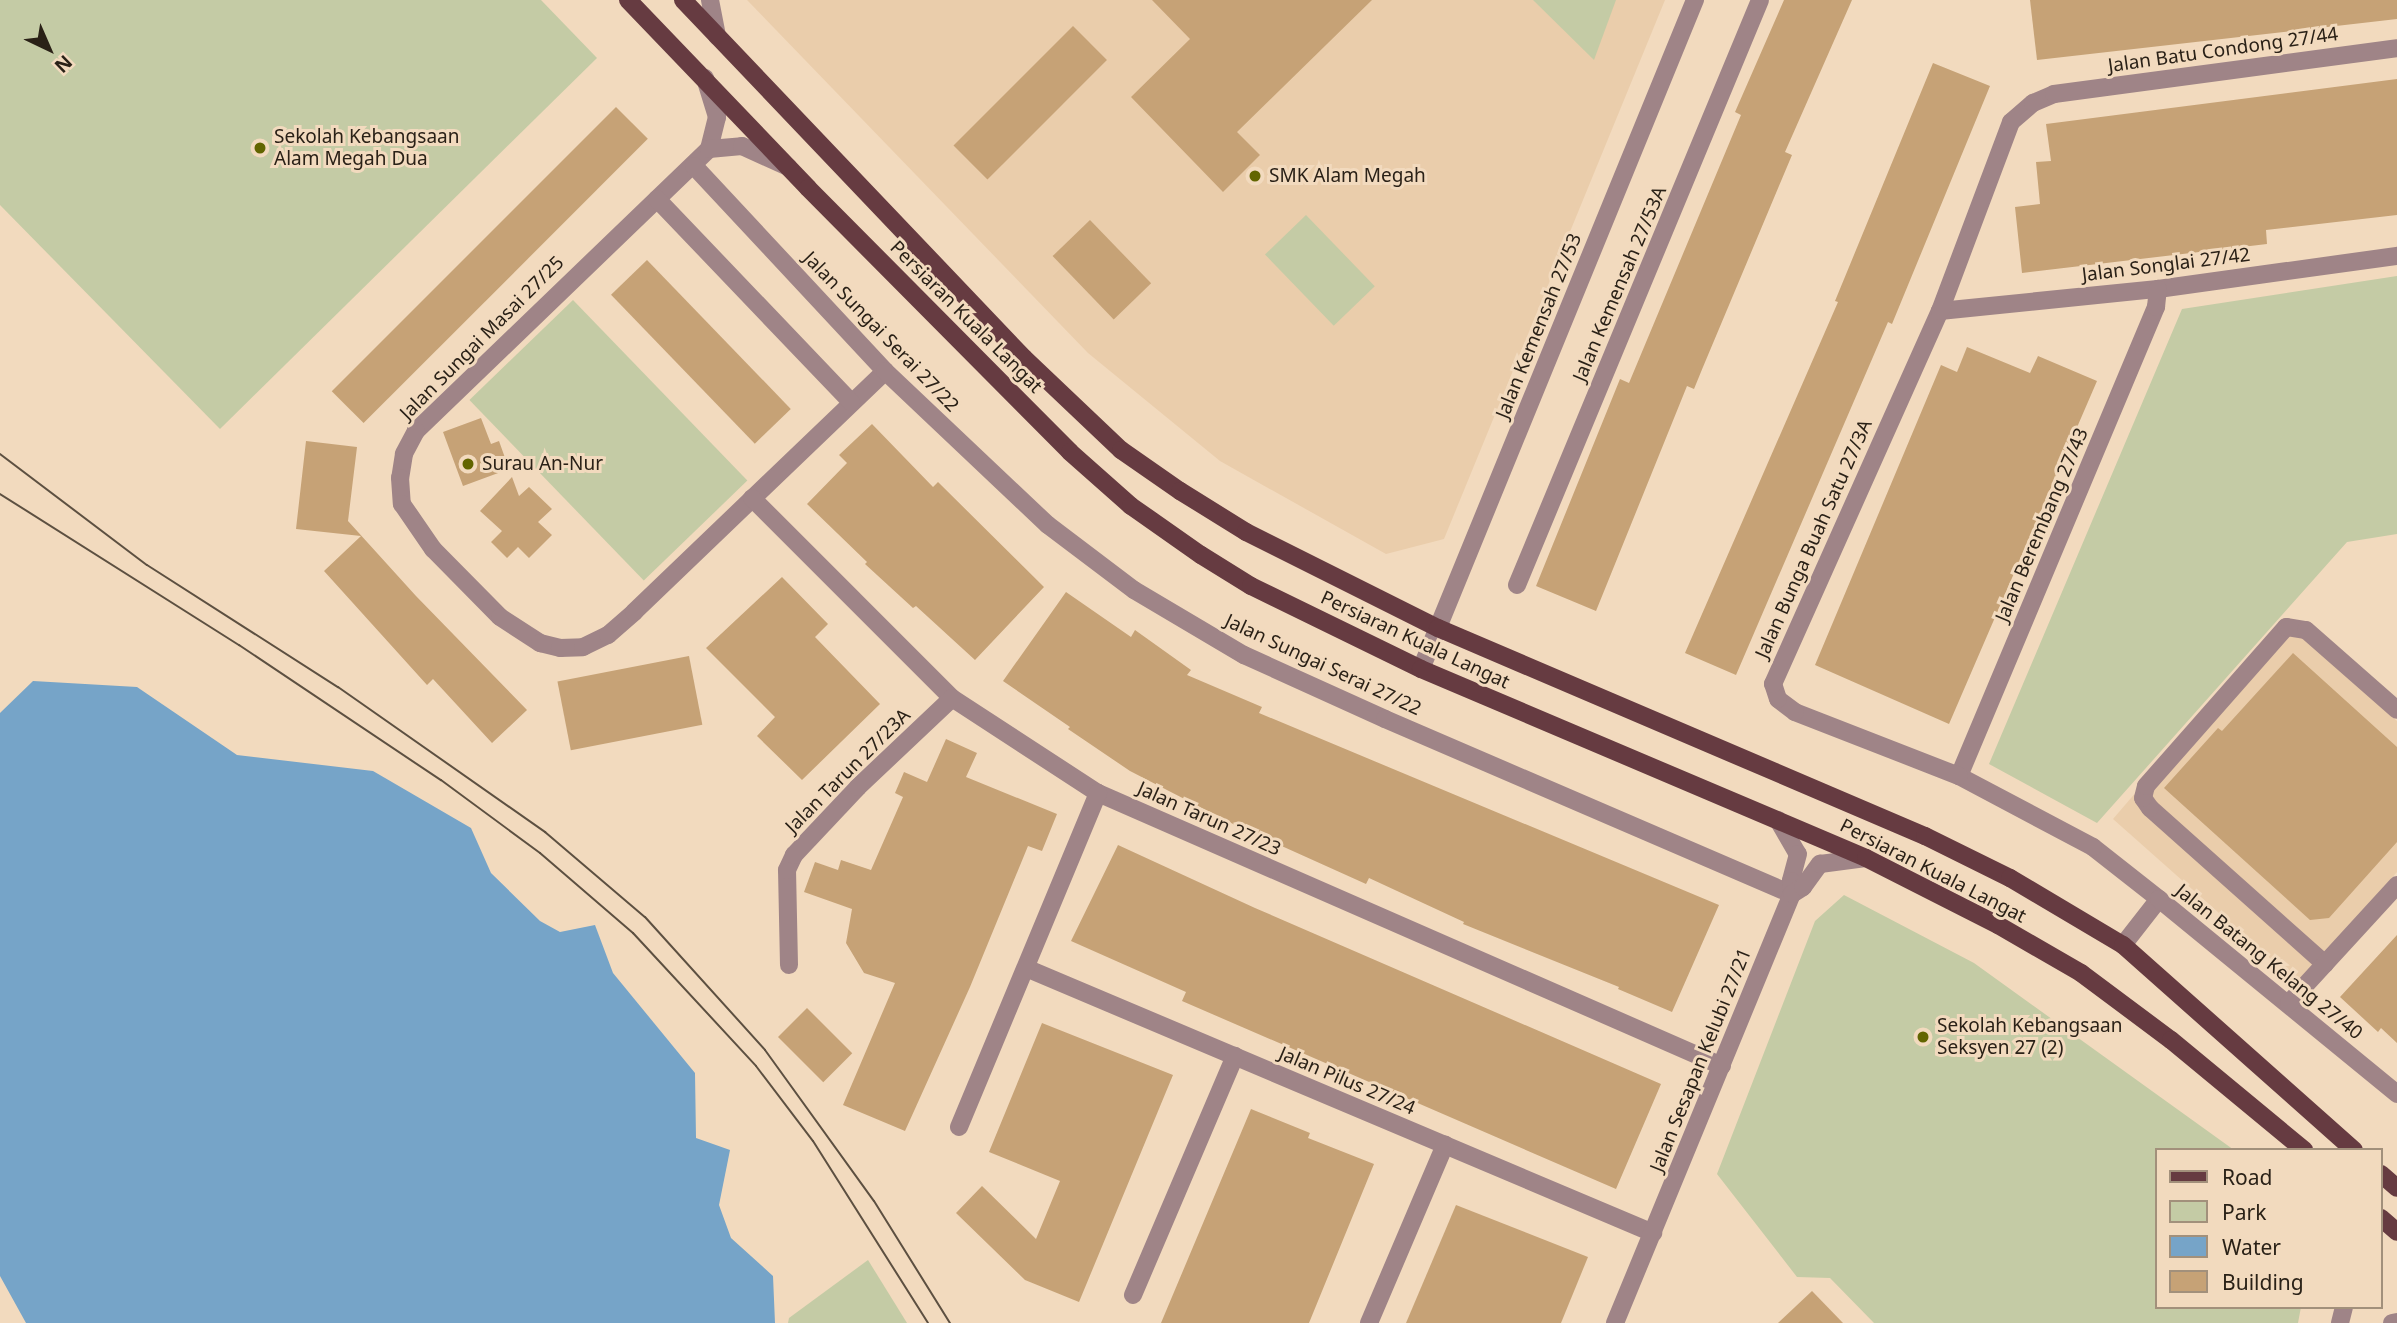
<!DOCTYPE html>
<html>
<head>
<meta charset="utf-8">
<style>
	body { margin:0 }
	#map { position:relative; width:2397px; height:1323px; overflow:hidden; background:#f2dabe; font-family:"Noto Sans",sans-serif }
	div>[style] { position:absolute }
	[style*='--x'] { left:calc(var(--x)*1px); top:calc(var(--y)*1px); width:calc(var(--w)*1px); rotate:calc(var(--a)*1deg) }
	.built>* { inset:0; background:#eacdab }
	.green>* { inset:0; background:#c4cba5; transform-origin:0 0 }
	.water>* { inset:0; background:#76a4c8 }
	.building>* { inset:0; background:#c6a276; transform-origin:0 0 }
	.street>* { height:18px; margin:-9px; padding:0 9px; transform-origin:9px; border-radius:9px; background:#9f8487 }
	.primary>* { height:18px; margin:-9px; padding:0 9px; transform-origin:9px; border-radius:9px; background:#663b41 }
	.tram>* { height:2px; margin:-1px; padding:0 1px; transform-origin:1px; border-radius:1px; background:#5d5041 }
	.dots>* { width:19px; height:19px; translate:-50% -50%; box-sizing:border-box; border:4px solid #f2dabe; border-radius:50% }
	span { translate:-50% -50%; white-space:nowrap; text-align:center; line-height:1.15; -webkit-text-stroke:6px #f2dabe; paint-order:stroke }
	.street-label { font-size:19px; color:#2a2117 }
	.poi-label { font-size:19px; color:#2a2117 }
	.left { translate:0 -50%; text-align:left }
	.legend { position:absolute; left:2155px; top:1148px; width:228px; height:161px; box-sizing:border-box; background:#f2dabe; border:2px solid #a2907b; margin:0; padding:9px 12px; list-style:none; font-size:21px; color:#2a2117 }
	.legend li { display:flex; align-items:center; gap:14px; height:35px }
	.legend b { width:35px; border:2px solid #a2907b }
	.north { position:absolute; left:14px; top:14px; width:70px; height:70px; -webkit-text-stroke:5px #f2dabe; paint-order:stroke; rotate:136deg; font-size:19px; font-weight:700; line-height:28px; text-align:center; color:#2a2117 }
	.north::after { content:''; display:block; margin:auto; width:24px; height:32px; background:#2a2117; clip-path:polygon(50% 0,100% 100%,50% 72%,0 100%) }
</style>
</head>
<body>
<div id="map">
	<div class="built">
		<div style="clip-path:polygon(747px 0,1665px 0,1444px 539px,1386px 554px,1220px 461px,1088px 353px)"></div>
		<div style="clip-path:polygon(2284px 620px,2397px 721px,2397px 872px,2298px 983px,2113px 819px)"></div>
	</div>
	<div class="green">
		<div style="clip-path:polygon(0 0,541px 0,597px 58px,220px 429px,0 205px)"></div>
		<div style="clip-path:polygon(1533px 0,1616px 0,1594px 60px)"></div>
		<div style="left:1306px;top:215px;width:99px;height:57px;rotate:46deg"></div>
		<div style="clip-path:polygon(2397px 276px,2397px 534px,2347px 542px,2097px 823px,1989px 764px,2182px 309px)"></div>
		<div style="left:573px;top:300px;width:251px;height:144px;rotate:46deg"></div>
		<div style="clip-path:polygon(1844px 895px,1974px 963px,2234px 1150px,2157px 1150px,2157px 1307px,2301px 1307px,2298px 1323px,1874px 1323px,1830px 1278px,1797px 1277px,1717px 1174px,1815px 921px)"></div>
		<div style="clip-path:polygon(868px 1260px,907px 1323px,788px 1323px,789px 1318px)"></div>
	</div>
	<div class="water">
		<div style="clip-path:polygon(33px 681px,137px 687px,237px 755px,373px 771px,471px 828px,491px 873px,540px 921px,560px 932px,595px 925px,613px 973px,695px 1073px,696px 1138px,730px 1150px,719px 1205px,731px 1238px,773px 1276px,775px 1323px,26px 1323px,0 1276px,0 713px)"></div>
	</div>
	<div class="building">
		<div style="clip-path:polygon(1152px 0,1372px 0,1237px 132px,1260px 155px,1223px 192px,1131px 97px,1190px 39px)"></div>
		<div style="clip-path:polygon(1784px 0,1852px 0,1785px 152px,1792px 155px,1703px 367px,1694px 389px,1687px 386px,1596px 611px,1536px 586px,1620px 379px,1629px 383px,1741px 115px,1735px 112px)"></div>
		<div style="clip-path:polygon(2030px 0,2397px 0,2397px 19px,2037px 60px)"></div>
		<div style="left:1073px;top:26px;width:48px;height:169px;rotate:45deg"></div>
		<div style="clip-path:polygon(1933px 63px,1990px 86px,1892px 324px,1888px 322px,1736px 675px,1685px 653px,1838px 302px,1835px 301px)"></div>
		<div style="clip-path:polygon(2397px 79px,2397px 215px,2266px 230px,2267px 244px,2022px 273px,2015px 207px,2040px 204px,2036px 162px,2051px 161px,2046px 124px)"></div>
		<div style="left:616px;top:107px;width:45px;height:402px;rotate:45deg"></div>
		<div style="left:1090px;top:220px;width:88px;height:52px;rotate:46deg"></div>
		<div style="left:647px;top:260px;width:207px;height:50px;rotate:46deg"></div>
		<div style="clip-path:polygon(1967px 347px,2030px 373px,2038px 356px,2097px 381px,1949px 724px,1815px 665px,1941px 365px,1957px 372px)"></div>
		<div style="clip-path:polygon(481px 418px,491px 444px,499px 441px,509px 469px,463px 486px,443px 432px)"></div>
		<div style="clip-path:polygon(872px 424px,933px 487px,938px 482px,1044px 587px,975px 660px,916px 606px,913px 608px,865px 564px,867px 562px,807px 504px,847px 463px,839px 455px)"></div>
		<div style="clip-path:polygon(306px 441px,357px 447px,348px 521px,416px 596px,527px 710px,492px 743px,433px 679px,427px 685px,324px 571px,361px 536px,296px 529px)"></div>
		<div style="clip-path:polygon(512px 477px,519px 496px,529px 487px,552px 509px,538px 522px,552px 535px,529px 558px,518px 547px,507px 558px,491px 542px,502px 531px,480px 511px)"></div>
		<div style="clip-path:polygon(782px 577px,828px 624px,815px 637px,880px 704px,802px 780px,757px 736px,775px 717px,706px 648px)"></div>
		<div style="clip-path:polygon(1066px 592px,1131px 637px,1135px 630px,1191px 670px,1187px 675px,1262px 707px,1259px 713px,1719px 905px,1672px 1012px,1618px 989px,1619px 987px,1463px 924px,1464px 922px,1369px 878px,1366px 884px,1237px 826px,1130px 771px,1068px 729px,1070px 727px,1003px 681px)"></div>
		<div style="clip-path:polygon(2293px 653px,2397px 747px,2397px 842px,2329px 918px,2310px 920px,2164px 788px,2218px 728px,2222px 731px)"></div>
		<div style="left:689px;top:656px;width:70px;height:134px;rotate:79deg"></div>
		<div style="clip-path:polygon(946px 739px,977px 753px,966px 777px,1057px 814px,1042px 851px,1028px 846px,970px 987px,905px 1131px,843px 1105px,895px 983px,864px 973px,846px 943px,852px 909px,804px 892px,815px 862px,838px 870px,841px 860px,871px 870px,903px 797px,895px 793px,904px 772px,927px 782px)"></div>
		<div style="clip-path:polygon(1118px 845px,1255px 908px,1661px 1084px,1616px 1189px,1182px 1001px,1186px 992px,1071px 941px)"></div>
		<div style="clip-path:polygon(2397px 935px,2397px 1043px,2381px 1028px,2378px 1032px,2340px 997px)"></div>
		<div style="left:807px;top:1008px;width:64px;height:41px;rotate:45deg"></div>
		<div style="clip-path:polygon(1042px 1023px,1173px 1075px,1079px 1302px,1025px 1280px,956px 1213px,982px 1186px,1036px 1239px,1060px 1181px,989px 1152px)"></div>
		<div style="clip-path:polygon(1251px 1109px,1310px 1133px,1308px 1138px,1374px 1164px,1309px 1323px,1161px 1323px)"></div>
		<div style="clip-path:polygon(1456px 1205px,1588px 1257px,1561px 1323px,1406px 1323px)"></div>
		<div style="clip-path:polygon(1812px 1291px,1843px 1323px,1778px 1323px)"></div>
	</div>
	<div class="street">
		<div style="--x:710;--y:0;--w:37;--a:79"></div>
		<div style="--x:705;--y:78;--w:41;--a:72.9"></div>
		<div style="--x:717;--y:117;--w:33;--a:104"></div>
		<div style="--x:709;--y:149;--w:407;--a:136.1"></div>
		<div style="--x:416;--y:431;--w:26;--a:118"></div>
		<div style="--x:404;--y:454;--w:24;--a:99"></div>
		<div style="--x:400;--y:478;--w:26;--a:86"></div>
		<div style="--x:402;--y:504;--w:55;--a:55.4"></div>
		<div style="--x:433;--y:549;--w:95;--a:45.4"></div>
		<div style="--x:500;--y:617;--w:48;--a:33"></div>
		<div style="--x:540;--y:643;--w:21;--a:14"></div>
		<div style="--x:560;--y:648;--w:23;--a:-2"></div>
		<div style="--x:583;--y:647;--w:28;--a:-26"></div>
		<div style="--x:608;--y:635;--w:35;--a:-41"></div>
		<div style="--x:634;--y:612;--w:348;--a:-43.8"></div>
		<div style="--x:709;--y:149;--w:33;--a:-5"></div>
		<div style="--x:742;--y:146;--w:51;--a:24.5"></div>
		<div style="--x:694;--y:166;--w:280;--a:47"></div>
		<div style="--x:885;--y:371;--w:224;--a:43.4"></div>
		<div style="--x:1048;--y:525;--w:108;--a:37.1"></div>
		<div style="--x:1134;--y:590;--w:128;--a:30.6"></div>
		<div style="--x:1244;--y:655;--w:155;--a:24.4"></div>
		<div style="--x:1385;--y:719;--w:443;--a:23.3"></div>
		<div style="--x:657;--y:199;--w:281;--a:46.3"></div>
		<div style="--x:1940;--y:311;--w:219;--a:-5.8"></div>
		<div style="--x:2158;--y:289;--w:241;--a:-7.9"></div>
		<div style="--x:752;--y:498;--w:283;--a:45"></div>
		<div style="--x:952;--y:698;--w:174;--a:33.1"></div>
		<div style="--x:1098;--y:793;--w:681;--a:23.63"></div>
		<div style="--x:1517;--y:585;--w:633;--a:-67.44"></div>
		<div style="--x:1421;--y:669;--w:723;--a:-67.73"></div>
		<div style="--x:1959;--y:776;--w:509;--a:-67.22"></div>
		<div style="--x:2156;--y:307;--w:18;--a:-84"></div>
		<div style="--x:1778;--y:820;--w:39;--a:60"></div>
		<div style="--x:1798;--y:854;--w:28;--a:105"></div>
		<div style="--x:1791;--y:881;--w:13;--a:86"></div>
		<div style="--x:2159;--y:899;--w:84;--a:-141.8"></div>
		<div style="--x:2093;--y:847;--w:152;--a:-152.1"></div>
		<div style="--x:1959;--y:776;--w:176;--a:-158.7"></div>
		<div style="--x:1795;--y:712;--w:21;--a:-143"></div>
		<div style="--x:1778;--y:699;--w:16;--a:-108"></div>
		<div style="--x:1773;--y:684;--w:409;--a:-65.9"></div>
		<div style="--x:1940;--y:311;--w:202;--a:-69.4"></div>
		<div style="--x:2011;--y:122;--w:29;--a:-41"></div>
		<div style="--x:2033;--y:103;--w:23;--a:-23"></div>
		<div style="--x:2054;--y:94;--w:346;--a:-7.6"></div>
		<div style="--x:2123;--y:945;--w:58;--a:-52"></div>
		<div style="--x:2159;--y:899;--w:308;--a:39.3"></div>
		<div style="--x:2325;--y:964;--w:234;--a:-138.3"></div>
		<div style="--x:2150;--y:808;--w:12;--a:-125"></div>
		<div style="--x:2143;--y:798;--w:12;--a:-76"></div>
		<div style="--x:2146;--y:786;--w:212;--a:-48.6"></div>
		<div style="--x:2286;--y:627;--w:20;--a:9"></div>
		<div style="--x:2306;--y:630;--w:121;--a:41.3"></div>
		<div style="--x:789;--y:965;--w:95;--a:-91.2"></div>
		<div style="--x:787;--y:870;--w:17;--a:-65"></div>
		<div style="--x:794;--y:855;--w:93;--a:-46.7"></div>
		<div style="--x:858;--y:787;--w:129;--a:-43.4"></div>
		<div style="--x:1026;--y:968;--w:681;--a:22.91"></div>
		<div style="--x:2289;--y:1003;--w:160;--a:-47.5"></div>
		<div style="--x:959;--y:1127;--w:362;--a:-67.4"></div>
		<div style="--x:1133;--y:1295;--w:260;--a:-66.9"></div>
		<div style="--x:1369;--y:1323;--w:194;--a:-66.9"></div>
		<div style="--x:1615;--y:1323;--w:464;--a:-67.6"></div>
		<div style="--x:1792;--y:894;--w:13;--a:-32"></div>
		<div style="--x:1803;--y:887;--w:29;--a:-54"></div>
		<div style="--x:1820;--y:864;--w:46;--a:-7.4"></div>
		<div style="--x:2340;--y:1323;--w:16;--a:-76"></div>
		<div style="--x:2392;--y:1323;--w:5;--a:-11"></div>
	</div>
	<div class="primary">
		<div style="--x:628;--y:0;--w:260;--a:46.2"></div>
		<div style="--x:808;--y:188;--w:372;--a:45.2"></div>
		<div style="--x:1070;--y:452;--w:81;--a:41.5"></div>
		<div style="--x:1131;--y:506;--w:85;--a:35"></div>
		<div style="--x:1201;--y:555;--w:59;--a:31.8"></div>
		<div style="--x:1251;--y:586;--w:189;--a:26"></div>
		<div style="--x:1421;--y:669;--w:483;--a:23"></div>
		<div style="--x:1866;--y:858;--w:148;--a:26.9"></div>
		<div style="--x:1998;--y:925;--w:96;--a:30"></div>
		<div style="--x:2081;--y:973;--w:112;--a:36.7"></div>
		<div style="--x:2171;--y:1040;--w:173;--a:39.6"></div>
		<div style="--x:683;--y:0;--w:494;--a:46.4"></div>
		<div style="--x:1024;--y:358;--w:134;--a:43.5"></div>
		<div style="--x:1121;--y:450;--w:72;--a:34.8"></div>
		<div style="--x:1180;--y:491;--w:78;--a:31.8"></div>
		<div style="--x:1246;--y:532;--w:215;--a:26.6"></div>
		<div style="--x:1438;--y:628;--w:530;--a:23.13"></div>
		<div style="--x:1925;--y:836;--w:95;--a:26.3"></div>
		<div style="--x:2010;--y:878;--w:131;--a:30.7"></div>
		<div style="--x:2123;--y:945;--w:309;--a:41.6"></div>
		<div style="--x:2381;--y:1174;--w:21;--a:41"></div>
		<div style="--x:2381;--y:1218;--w:21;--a:41"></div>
	</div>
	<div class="tram">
		<div style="--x:0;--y:454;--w:184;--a:37.1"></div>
		<div style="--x:147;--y:565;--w:227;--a:32.6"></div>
		<div style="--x:338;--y:687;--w:253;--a:35"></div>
		<div style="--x:545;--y:832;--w:131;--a:40.4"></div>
		<div style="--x:645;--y:917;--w:179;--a:47.9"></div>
		<div style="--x:765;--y:1050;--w:186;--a:54.2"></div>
		<div style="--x:874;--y:1201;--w:144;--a:58.1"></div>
		<div style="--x:0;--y:494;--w:283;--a:32.3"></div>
		<div style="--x:239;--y:645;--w:243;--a:33.8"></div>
		<div style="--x:441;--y:780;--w:123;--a:36.4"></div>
		<div style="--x:540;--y:853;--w:123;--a:40.7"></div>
		<div style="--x:633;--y:933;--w:181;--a:47.2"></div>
		<div style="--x:756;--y:1066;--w:94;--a:52.8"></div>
		<div style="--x:813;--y:1141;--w:215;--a:57.7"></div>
	</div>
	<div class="dots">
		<div style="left:260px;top:148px;background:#626500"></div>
		<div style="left:1255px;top:176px;background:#626500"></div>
		<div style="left:468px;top:464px;background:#626500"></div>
		<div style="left:1923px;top:1037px;background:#626500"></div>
	</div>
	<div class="street-label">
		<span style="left:2223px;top:50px;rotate:-8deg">Jalan Batu Condong 27/44</span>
		<span style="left:2166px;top:265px;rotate:-7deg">Jalan Songlai 27/42</span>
		<span style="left:1620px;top:284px;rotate:-67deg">Jalan Kemensah 27/53A</span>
		<span style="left:966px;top:317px;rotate:45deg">Persiaran Kuala Langat</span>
		<span style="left:1539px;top:326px;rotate:-68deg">Jalan Kemensah 27/53</span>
		<span style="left:881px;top:332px;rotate:46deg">Jalan Sungai Serai 27/22</span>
		<span style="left:482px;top:338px;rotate:-45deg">Jalan Sungai Masai 27/25</span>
		<span style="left:2042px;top:525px;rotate:-67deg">Jalan Berembang 27/43</span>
		<span style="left:1814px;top:539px;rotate:-66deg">Jalan Bunga Buah Satu 27/3A</span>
		<span style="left:1415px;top:640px;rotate:25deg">Persiaran Kuala Langat</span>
		<span style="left:1323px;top:665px;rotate:25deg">Jalan Sungai Serai 27/22</span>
		<span style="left:848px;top:771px;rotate:-45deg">Jalan Tarun 27/23A</span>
		<span style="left:1209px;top:819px;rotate:24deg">Jalan Tarun 27/23</span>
		<span style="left:1933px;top:871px;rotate:27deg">Persiaran Kuala Langat</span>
		<span style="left:2269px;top:962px;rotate:39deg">Jalan Batang Kelang 27/40</span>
		<span style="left:1701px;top:1060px;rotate:-68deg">Jalan Sesapan Kelubi 27/21</span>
		<span style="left:1347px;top:1081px;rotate:23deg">Jalan Pilus 27/24</span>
	</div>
	<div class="poi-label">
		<span class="left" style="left:274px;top:148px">Sekolah Kebangsaan<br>Alam Megah Dua</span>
		<span class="left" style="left:1269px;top:176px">SMK Alam Megah</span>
		<span class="left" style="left:482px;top:464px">Surau An-Nur</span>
		<span class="left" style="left:1937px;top:1037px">Sekolah Kebangsaan<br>Seksyen 27 (2)</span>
	</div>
	<ul class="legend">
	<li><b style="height:9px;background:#663b41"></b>Road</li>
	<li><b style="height:19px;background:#c4cba5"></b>Park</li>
	<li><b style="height:19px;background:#76a4c8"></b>Water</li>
	<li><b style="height:19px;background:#c6a276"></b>Building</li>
	</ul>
	<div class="north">N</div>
</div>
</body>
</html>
